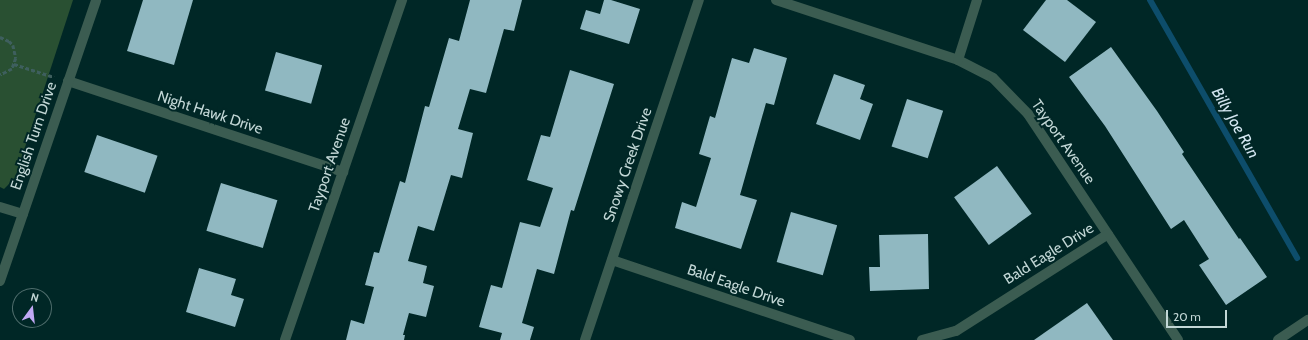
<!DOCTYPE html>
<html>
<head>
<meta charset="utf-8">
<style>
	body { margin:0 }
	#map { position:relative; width:1308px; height:340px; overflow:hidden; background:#002726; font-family:Cabin,sans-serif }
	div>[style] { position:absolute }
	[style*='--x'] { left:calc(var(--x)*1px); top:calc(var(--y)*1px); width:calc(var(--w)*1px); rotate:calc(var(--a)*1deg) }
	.green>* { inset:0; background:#295032 }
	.stream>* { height:6px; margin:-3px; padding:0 3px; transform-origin:3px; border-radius:3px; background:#0d4d6b }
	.building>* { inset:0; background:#90b8c1; transform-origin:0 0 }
	.path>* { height:2.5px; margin-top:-1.25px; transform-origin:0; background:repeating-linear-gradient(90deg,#3e5f5e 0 4px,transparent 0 6px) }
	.minor>* { height:10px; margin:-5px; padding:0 5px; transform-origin:5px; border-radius:5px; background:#3b5c51 }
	span { translate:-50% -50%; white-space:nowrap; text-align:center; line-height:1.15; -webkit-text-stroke:4px #002726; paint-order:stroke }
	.street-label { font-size:15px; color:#c2d7d6 }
	.water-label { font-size:16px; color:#d4e7f2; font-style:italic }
	.north { position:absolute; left:12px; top:288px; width:40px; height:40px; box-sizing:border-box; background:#002726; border:1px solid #4e6d6c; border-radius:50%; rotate:15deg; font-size:11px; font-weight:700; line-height:16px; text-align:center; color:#c2d7d6 }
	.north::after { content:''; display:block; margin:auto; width:14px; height:18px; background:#c0a8f4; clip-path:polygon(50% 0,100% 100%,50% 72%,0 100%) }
	.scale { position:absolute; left:1166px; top:310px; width:61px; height:18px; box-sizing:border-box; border:2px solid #c2d7d6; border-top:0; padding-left:5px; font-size:12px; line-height:14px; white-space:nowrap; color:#c2d7d6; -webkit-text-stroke:3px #002726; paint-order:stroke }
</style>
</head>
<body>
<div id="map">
	<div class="green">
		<div style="clip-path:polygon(0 0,73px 0,15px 178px,4px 189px,0 187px)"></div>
	</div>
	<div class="stream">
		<div style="--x:1150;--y:0;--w:297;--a:60.3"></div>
	</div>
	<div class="building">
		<div style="clip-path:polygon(143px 0,193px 0,174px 65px,127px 51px)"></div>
		<div style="clip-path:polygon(470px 0,522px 0,514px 31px,504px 29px,486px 93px,470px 89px,458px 129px,473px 133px,462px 178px,451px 175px,434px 231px,418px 226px,408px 261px,427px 266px,423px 283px,434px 286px,426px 317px,409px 313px,403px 335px,405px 335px,404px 340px,346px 340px,351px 320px,364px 324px,374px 287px,365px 285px,374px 252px,379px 253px,400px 181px,405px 183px,425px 106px,429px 107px,449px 38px,459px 41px)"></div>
		<div style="clip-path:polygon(604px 0,611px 0,640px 9px,629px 44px,580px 29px,586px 10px,600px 14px)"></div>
		<div style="clip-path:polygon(1046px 0,1067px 0,1096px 22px,1065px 62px,1023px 30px)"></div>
		<div style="clip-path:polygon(1111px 47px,1157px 111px,1184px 152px,1182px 154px,1239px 239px,1240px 238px,1267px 277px,1226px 305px,1199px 265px,1209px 259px,1184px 220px,1171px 229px,1105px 126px,1069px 77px)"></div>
		<div style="clip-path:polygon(754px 48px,787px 58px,774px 105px,766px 103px,740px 195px,757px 200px,741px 249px,675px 228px,682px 202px,696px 207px,711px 158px,699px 154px,710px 116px,715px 118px,732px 58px,749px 63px)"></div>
		<div style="left:276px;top:52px;width:48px;height:40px;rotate:16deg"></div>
		<div style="clip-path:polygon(570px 70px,614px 84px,574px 211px,571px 210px,554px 274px,537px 269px,522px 323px,534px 327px,530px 340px,500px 340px,502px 333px,479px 327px,491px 285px,502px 288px,520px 222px,540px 227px,553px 188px,527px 180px,541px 135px,550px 137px)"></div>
		<div style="clip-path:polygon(834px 74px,865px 85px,860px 99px,873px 104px,860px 140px,816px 124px)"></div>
		<div style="left:907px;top:99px;width:38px;height:50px;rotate:18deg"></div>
		<div style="left:97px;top:135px;width:64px;height:39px;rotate:19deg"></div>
		<div style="left:997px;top:166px;width:59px;height:53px;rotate:54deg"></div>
		<div style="left:221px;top:183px;width:59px;height:50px;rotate:17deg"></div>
		<div style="left:791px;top:212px;width:48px;height:52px;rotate:16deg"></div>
		<div style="clip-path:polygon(928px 234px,929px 289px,870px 291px,869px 267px,880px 267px,879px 235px)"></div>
		<div style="clip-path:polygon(199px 268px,236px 279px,231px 295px,244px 299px,235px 327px,186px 312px)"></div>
		<div style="clip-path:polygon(1087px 303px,1113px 340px,1034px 340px)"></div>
	</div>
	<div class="path">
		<div style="--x:0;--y:37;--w:10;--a:24"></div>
		<div style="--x:9;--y:41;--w:6;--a:45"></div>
		<div style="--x:13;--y:45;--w:13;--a:77"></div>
		<div style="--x:16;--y:58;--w:12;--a:110"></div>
		<div style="--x:12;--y:69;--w:13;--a:153"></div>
		<div style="--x:14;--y:64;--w:42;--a:18"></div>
	</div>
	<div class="minor">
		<div style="--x:776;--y:0;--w:192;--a:18.2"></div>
		<div style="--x:958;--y:60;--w:39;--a:27"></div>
		<div style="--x:993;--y:78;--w:50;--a:45.8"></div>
		<div style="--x:1028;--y:114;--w:271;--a:56.4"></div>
		<div style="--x:958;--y:60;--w:63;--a:-72.4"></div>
		<div style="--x:68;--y:81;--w:290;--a:18.3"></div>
		<div style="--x:0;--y:207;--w:24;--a:17"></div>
		<div style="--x:612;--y:260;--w:251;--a:18.6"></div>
		<div style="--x:0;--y:281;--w:297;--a:-71.1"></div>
		<div style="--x:285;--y:340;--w:360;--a:-71"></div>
		<div style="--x:585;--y:340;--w:359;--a:-71.5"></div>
		<div style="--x:922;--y:340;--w:35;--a:-15"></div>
		<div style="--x:956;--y:331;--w:180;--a:-32.5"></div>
		<div style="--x:1278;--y:340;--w:36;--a:-34"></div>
	</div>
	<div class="street-label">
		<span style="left:210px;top:113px;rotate:18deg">Night Hawk Drive</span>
		<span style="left:34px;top:136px;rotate:-71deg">English Turn Drive</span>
		<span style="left:1063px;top:142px;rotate:55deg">Tayport Avenue</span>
		<span style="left:330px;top:165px;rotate:-71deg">Tayport Avenue</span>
		<span style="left:628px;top:165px;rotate:-71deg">Snowy Creek Drive</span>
		<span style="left:1049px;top:254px;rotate:-32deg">Bald Eagle Drive</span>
		<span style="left:736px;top:286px;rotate:19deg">Bald Eagle Drive</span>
	</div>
	<div class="water-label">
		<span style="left:1235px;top:123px;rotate:60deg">Billy Joe Run</span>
	</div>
	<div class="north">N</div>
	<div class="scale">20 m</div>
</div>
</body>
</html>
